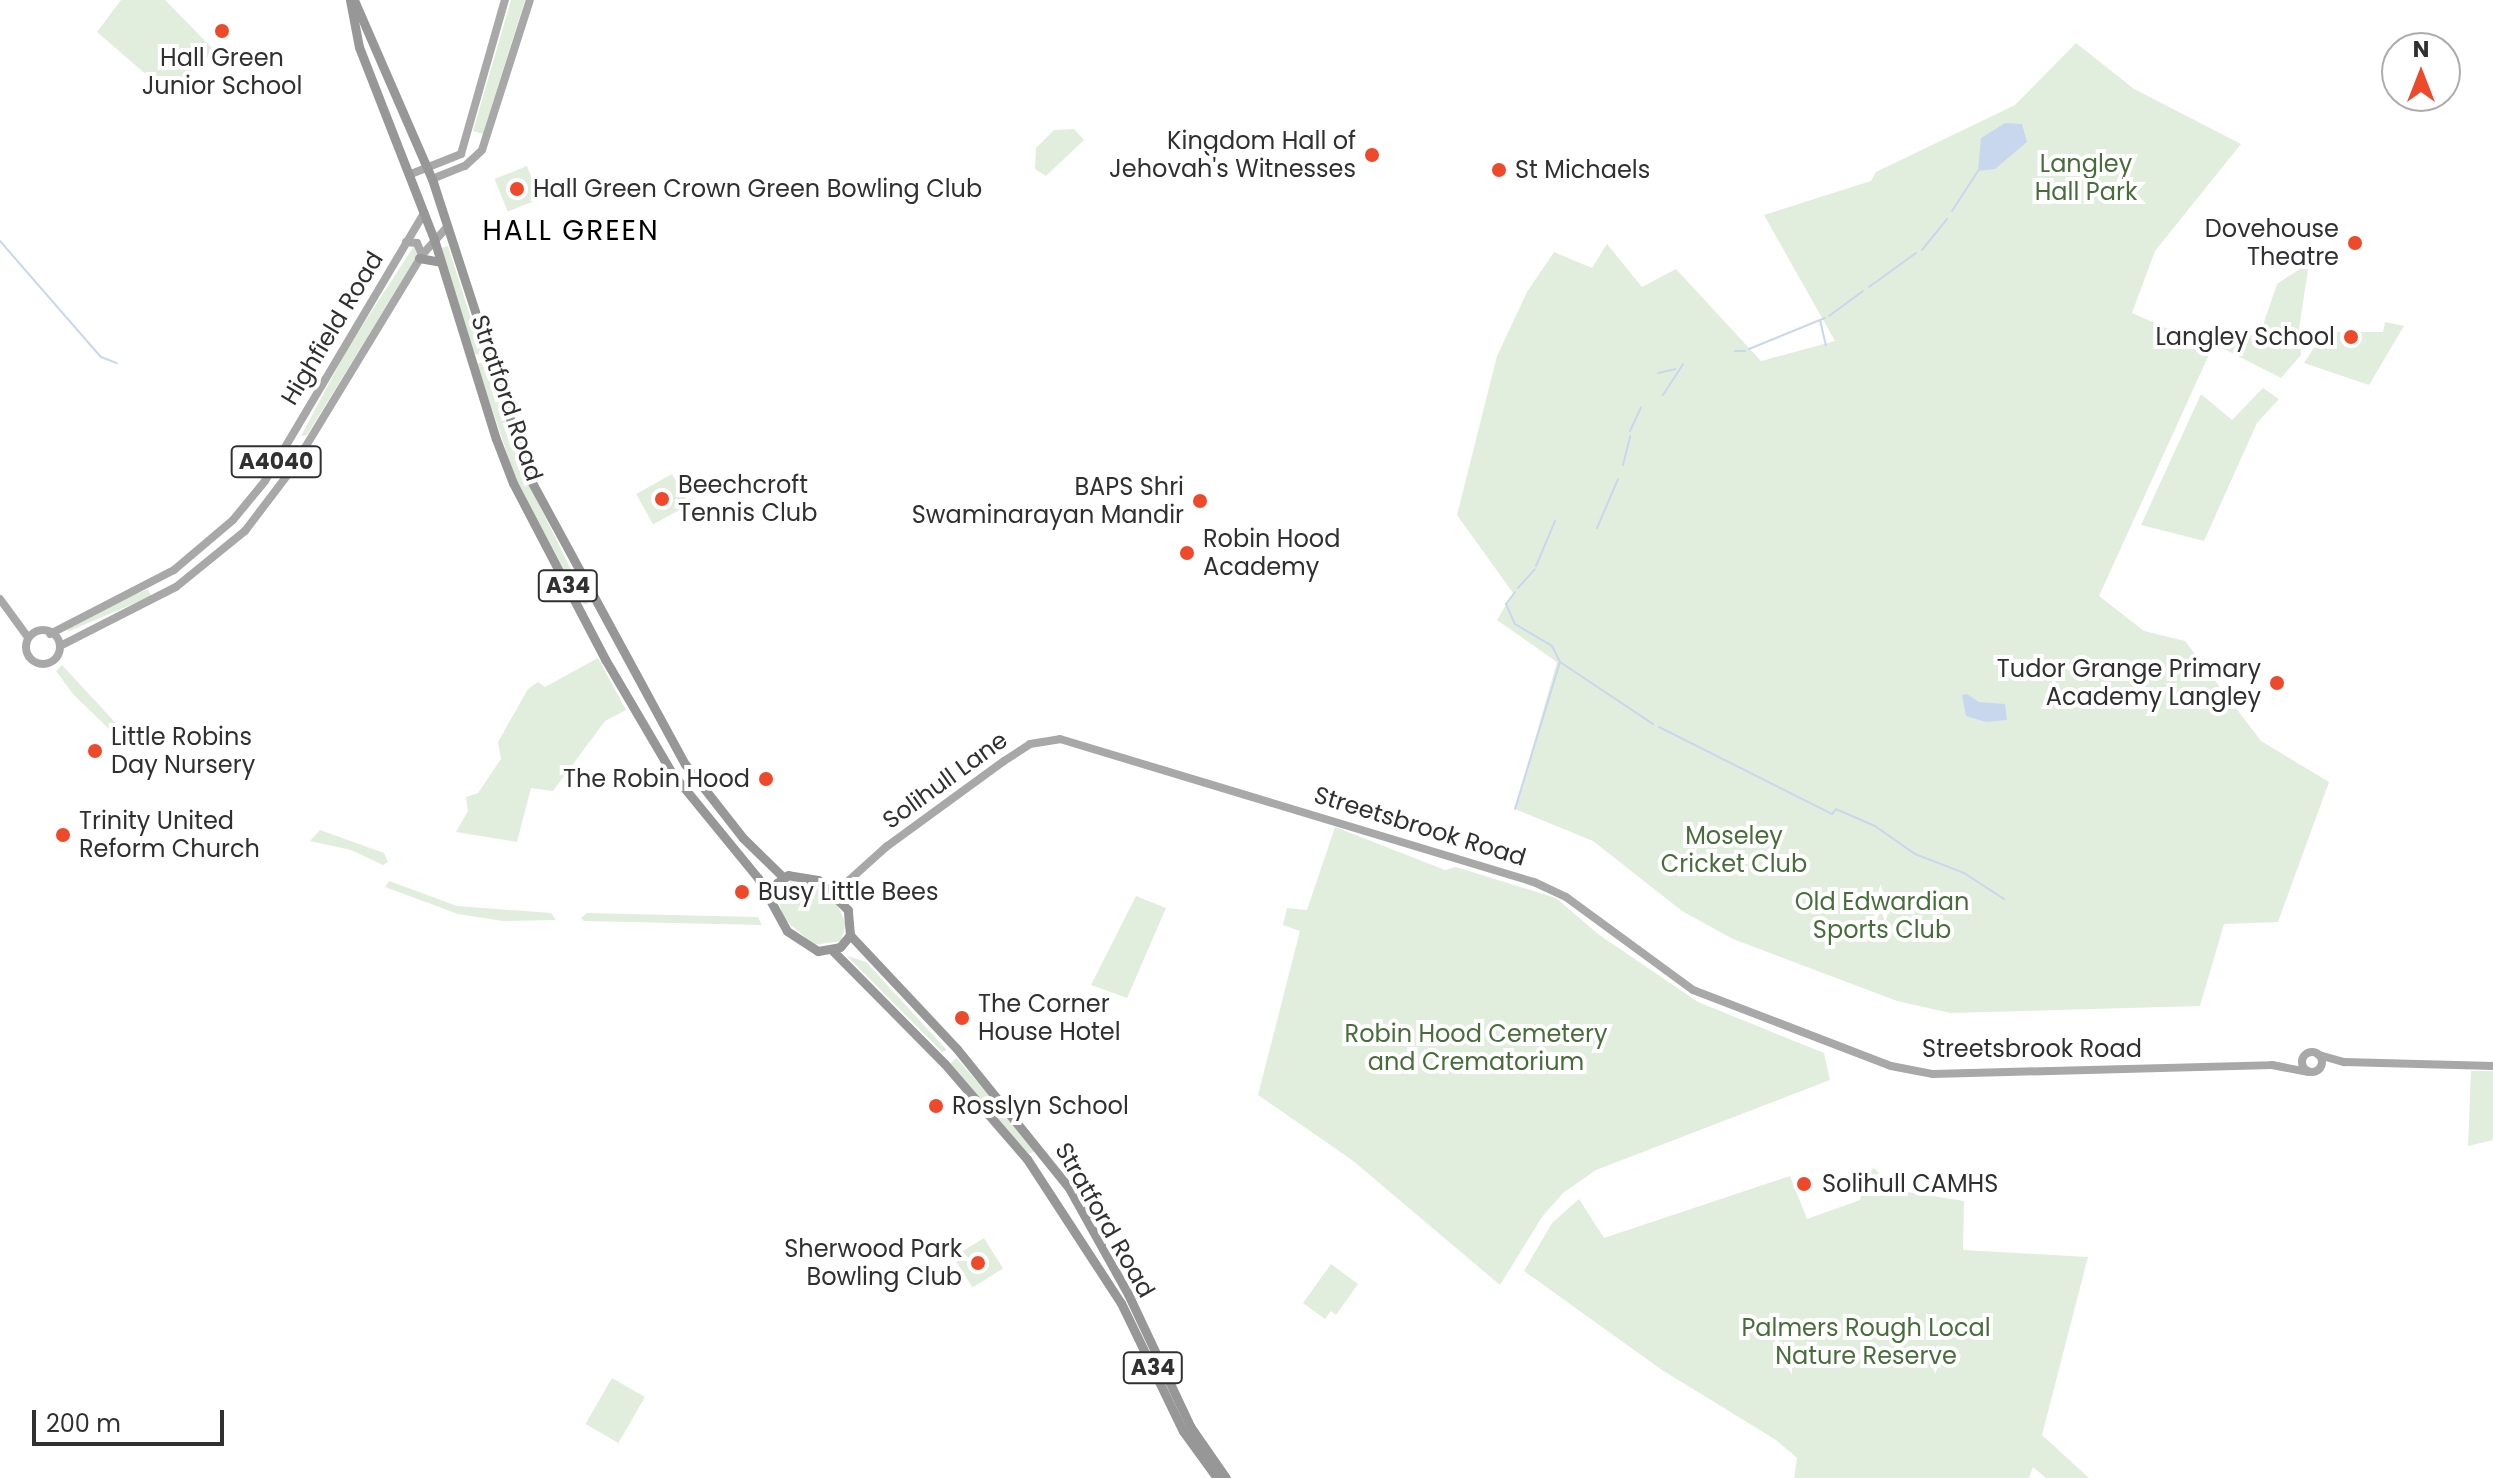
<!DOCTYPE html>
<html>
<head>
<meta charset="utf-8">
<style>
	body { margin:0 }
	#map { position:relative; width:2493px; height:1478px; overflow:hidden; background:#fff; font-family:Poppins,sans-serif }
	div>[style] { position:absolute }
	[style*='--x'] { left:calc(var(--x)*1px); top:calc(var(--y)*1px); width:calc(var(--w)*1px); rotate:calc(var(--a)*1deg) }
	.green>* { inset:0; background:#e2eedd; transform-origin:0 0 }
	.water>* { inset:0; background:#c9d7ee }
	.stream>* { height:2px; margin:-1px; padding:0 1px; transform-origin:1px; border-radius:1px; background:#c9d7ee }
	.major>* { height:8px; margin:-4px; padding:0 4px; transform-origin:4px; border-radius:4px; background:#a8a8a8 }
	.major>.ring { margin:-4px; padding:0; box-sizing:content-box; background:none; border:8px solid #a8a8a8; border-radius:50% }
	.highway>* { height:9px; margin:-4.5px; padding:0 4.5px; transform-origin:4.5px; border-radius:4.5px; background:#979797 }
	.dots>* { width:22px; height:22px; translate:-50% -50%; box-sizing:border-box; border:4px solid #fff; border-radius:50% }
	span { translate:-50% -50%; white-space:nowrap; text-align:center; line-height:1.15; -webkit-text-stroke:8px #fff; paint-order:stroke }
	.shield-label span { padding:2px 6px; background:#fff; border:2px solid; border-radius:6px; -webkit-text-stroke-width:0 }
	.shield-label { font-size:22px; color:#303030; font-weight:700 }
	.poi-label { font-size:24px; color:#303030 }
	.right { translate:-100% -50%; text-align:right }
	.left { translate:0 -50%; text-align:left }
	.park-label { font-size:24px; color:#476e3a }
	.street-label { font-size:24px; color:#303030 }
	.quarter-label { font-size:28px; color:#000; letter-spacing:2px }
	.north { position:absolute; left:2381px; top:32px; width:80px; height:80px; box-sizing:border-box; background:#fff; border:2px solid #acacac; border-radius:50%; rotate:0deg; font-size:22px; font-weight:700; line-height:32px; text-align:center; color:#303030 }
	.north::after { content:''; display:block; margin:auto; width:28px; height:36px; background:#ee492b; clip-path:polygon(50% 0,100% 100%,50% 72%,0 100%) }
	.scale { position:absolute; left:32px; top:1410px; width:192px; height:36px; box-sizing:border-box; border:4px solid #303030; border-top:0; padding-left:10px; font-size:24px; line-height:28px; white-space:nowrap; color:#303030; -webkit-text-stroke:6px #fff; paint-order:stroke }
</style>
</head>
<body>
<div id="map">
	<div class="green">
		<div style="clip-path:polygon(121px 0,165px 0,217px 53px,204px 58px,171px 91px,164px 90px,97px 32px)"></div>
		<div style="clip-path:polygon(511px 0,525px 0,483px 134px,473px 131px)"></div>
		<div style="clip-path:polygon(2076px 43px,2134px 89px,2241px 144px,2155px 251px,2132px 313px,2212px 348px,2099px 596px,2144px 631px,2185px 641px,2261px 741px,2329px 782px,2278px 922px,2224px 924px,2200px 1006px,1950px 1013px,1897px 1001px,1733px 939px,1682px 911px,1593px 841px,1515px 809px,1557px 662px,1497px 620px,1513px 593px,1457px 515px,1497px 356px,1527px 292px,1554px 252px,1592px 268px,1607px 244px,1642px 287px,1676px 269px,1761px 361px,1835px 341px,1764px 215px,1871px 181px,1876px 172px,2015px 105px)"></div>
		<div style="clip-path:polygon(1074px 129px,1084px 140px,1046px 176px,1035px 169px,1036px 148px,1054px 130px)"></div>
		<div style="left:527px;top:166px;width:35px;height:35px;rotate:68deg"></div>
		<div style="clip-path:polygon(414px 246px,419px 253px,307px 435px,301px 436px,349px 346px)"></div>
		<div style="clip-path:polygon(448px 246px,482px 353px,481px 355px,474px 354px,441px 248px)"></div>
		<div style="clip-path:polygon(2309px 263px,2299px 329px,2301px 355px,2281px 378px,2222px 348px,2261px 331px,2277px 284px)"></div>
		<div style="clip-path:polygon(2385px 322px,2404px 326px,2369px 385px,2304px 363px,2324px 332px,2383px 332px)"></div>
		<div style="clip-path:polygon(486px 361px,519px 464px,588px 604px,583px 604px,517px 483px,477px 364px)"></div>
		<div style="clip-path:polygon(2263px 388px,2279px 399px,2257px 423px,2204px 541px,2141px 525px,2201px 394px,2232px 420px)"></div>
		<div style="left:672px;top:474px;width:35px;height:41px;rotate:61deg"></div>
		<div style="left:148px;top:589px;width:8px;height:90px;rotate:67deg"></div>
		<div style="clip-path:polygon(598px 658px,626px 710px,605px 721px,553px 791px,531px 788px,517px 842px,456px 832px,468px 811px,466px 797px,478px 793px,501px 759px,498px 742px,528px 689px,538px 682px,545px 687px)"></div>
		<div style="clip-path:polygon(62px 665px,124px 732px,124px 735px,116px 736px,73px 694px,56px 671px)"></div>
		<div style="clip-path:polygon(1335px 827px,1445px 870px,1456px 867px,1556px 898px,1598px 934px,1698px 1002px,1824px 1053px,1830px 1080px,1596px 1170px,1563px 1193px,1542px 1217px,1500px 1285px,1352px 1160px,1258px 1095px,1300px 931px,1283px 925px,1287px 908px,1307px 910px)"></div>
		<div style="clip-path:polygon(320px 830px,384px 853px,388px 862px,383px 865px,351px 850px,310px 841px)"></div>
		<div style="clip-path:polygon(792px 880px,813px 884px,837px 904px,846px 924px,841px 941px,814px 945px,784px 919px,776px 893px)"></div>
		<div style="clip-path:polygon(389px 881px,457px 906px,551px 913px,556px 920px,503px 921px,458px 914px,385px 887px)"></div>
		<div style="clip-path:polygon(1136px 896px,1166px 908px,1127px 998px,1091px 985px)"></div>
		<div style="clip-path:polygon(587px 913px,758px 917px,762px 925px,584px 921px,581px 918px)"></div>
		<div style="clip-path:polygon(847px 956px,866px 962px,947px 1050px,942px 1052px)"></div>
		<div style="clip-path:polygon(956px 1058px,1035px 1146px,1034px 1152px,1028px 1154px,950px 1064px)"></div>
		<div style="clip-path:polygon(2471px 1071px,2493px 1071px,2493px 1140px,2468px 1146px)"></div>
		<div style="clip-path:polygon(1874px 1168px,1895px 1190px,1964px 1201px,1963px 1250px,2088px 1257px,2042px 1435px,2089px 1478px,2046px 1478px,2033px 1467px,2029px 1478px,1794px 1478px,1797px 1458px,1776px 1440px,1662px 1370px,1524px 1271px,1552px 1223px,1579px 1199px,1604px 1238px,1790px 1176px,1807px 1219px,1860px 1200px,1867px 1172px)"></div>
		<div style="left:984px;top:1238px;width:36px;height:36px;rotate:58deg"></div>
		<div style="clip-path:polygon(1331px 1264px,1358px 1284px,1336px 1315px,1331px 1311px,1325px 1319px,1303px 1303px)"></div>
		<div style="left:612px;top:1378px;width:38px;height:53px;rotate:30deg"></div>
	</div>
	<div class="water">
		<div style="clip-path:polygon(2005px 123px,2022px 124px,2027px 142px,1995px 169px,1978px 171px,1981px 138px)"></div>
		<div style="clip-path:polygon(1967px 694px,1979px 702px,2005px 704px,2007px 720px,1986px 722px,1966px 716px,1962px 695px)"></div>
	</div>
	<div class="stream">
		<div style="--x:1952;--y:211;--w:48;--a:-57"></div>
		<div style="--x:0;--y:241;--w:154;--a:49"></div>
		<div style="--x:101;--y:357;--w:17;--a:21"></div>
		<div style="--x:1922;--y:250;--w:40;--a:-51"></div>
		<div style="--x:1869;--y:287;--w:58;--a:-35.9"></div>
		<div style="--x:1829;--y:316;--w:42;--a:-36.3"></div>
		<div style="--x:1820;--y:320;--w:26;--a:77"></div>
		<div style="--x:1749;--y:349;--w:82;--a:-22.2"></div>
		<div style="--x:1735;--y:351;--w:10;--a:0"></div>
		<div style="--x:1658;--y:373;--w:18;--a:-13"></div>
		<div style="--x:1663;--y:395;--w:37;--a:-57"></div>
		<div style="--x:1630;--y:431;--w:26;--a:-65"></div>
		<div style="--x:1623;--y:465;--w:30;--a:-76"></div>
		<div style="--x:1597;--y:528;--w:53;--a:-66.8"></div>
		<div style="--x:1536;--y:566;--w:49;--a:-67.1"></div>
		<div style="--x:1518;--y:588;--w:25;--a:-48"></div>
		<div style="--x:1515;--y:592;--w:15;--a:127"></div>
		<div style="--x:1506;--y:604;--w:22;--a:66"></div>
		<div style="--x:1515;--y:624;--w:43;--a:30.7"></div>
		<div style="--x:1552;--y:646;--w:18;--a:63"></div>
		<div style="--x:1560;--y:662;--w:112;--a:33.7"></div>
		<div style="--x:1659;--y:727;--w:194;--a:26.7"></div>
		<div style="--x:1832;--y:814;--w:6;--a:-51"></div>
		<div style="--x:1836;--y:809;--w:43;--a:23.6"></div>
		<div style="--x:1875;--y:826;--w:49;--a:35"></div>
		<div style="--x:1915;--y:854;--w:53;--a:21.2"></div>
		<div style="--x:1964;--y:873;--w:48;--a:33"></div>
		<div style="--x:1515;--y:809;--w:154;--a:-73"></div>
	</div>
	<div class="major">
		<div style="--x:411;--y:174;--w:54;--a:-21.8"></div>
		<div style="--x:461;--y:154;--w:160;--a:-74.1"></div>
		<div style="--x:432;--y:179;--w:35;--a:-22"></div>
		<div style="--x:465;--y:166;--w:23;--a:-43"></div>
		<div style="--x:482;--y:150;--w:157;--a:-72.3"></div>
		<div style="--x:406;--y:242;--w:11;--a:5"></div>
		<div style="--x:417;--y:243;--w:13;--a:67"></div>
		<div style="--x:0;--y:599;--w:46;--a:53.9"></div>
		<div class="ring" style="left:26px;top:630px;width:26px;height:26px"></div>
		<div style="--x:50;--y:634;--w:140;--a:-27.3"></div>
		<div style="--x:174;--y:570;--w:77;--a:-40.3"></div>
		<div style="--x:233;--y:520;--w:50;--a:-50.6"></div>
		<div style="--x:265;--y:481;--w:312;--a:-59.3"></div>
		<div style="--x:62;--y:645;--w:128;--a:-27"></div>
		<div style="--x:176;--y:587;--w:89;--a:-39.1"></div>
		<div style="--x:245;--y:531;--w:78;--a:-52.8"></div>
		<div style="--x:292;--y:469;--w:250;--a:-58.7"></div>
		<div style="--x:422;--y:255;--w:38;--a:-48"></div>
		<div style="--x:835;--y:893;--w:69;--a:-42"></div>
		<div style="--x:886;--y:847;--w:146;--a:-36.1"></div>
		<div style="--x:1004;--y:761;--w:31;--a:-33"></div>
		<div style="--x:1030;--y:744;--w:30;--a:-9"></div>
		<div style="--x:1060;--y:739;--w:495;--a:16.8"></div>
		<div style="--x:1534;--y:882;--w:35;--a:25"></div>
		<div style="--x:1566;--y:897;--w:157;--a:36.2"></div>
		<div style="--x:1693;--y:990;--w:212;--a:21"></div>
		<div style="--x:1891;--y:1066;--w:43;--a:10.8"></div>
		<div style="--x:1933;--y:1074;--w:339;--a:-1.5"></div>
		<div style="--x:2272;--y:1065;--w:36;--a:11"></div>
		<div class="ring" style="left:2302px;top:1052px;width:12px;height:12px"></div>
		<div style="--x:2319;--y:1055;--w:26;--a:16"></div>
		<div style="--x:2344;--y:1062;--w:149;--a:1.5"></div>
	</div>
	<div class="highway">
		<div style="--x:350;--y:0;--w:48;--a:79.2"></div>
		<div style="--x:359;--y:47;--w:206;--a:68.7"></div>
		<div style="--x:434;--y:239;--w:209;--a:72.8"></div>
		<div style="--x:496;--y:439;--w:47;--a:68.9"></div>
		<div style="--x:513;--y:483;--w:199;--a:62.4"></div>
		<div style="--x:605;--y:659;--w:132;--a:59.6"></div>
		<div style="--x:672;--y:773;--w:136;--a:50.7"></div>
		<div style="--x:758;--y:878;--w:60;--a:61.3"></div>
		<div style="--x:787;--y:931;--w:37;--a:33"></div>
		<div style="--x:818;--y:951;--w:22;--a:-10"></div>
		<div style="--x:840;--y:947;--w:16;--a:-50"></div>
		<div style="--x:850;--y:935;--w:25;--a:-95"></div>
		<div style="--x:848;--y:910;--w:42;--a:-135"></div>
		<div style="--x:818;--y:880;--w:30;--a:-171"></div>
		<div style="--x:788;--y:875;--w:14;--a:144"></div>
		<div style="--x:777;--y:883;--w:17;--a:114"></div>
		<div style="--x:354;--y:0;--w:195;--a:66.5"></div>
		<div style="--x:432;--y:179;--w:313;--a:72"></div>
		<div style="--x:529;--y:477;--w:327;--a:61.5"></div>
		<div style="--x:685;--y:764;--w:94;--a:51.9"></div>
		<div style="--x:743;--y:838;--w:56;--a:44.3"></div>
		<div style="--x:419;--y:258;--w:22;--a:10"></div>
		<div style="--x:850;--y:935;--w:156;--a:46.8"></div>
		<div style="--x:957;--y:1049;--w:179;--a:51.1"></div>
		<div style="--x:1069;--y:1188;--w:121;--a:60.9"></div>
		<div style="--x:1128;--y:1294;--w:146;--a:64.8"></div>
		<div style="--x:1190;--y:1426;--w:63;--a:55.3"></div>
		<div style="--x:832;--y:950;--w:159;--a:45.3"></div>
		<div style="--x:944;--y:1063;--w:127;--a:49.2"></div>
		<div style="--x:1027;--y:1159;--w:172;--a:56.9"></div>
		<div style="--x:1121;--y:1303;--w:142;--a:64.2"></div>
		<div style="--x:1183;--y:1431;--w:58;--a:54.1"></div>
	</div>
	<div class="dots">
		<div style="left:222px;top:31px;background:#ee492b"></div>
		<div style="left:1372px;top:155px;background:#ee492b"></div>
		<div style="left:1499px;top:170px;background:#ee492b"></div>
		<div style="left:517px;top:189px;background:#ee492b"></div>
		<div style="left:2355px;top:243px;background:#ee492b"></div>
		<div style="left:2351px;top:337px;background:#ee492b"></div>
		<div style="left:662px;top:499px;background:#ee492b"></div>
		<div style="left:1200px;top:501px;background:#ee492b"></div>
		<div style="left:1187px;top:553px;background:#ee492b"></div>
		<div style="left:2277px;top:683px;background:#ee492b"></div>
		<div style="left:95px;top:751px;background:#ee492b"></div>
		<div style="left:766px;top:779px;background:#ee492b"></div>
		<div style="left:63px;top:835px;background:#ee492b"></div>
		<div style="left:742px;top:892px;background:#ee492b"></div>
		<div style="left:962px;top:1018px;background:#ee492b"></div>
		<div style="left:936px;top:1106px;background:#ee492b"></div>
		<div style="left:1804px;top:1184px;background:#ee492b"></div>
		<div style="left:978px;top:1263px;background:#ee492b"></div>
	</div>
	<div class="shield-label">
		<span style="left:276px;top:462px">A4040</span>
		<span style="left:568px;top:586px">A34</span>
		<span style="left:1153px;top:1368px">A34</span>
	</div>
	<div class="poi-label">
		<span style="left:222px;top:72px">Hall Green<br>Junior School</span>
		<span class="right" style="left:1356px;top:155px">Kingdom Hall of<br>Jehovah's Witnesses</span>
		<span class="left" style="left:1515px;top:170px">St Michaels</span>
		<span class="left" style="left:533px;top:189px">Hall Green Crown Green Bowling Club</span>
		<span class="right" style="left:2339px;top:243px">Dovehouse<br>Theatre</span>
		<span class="right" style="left:2335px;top:337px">Langley School</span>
		<span class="left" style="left:678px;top:499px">Beechcroft<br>Tennis Club</span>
		<span class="right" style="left:1184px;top:501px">BAPS Shri<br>Swaminarayan Mandir</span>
		<span class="left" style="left:1203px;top:553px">Robin Hood<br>Academy</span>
		<span class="right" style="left:2261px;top:683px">Tudor Grange Primary<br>Academy Langley</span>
		<span class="left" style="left:111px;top:751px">Little Robins<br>Day Nursery</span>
		<span class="right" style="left:750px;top:779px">The Robin Hood</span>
		<span class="left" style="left:79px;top:835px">Trinity United<br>Reform Church</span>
		<span class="left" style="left:758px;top:892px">Busy Little Bees</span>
		<span class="left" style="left:978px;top:1018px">The Corner<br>House Hotel</span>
		<span class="left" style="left:952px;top:1106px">Rosslyn School</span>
		<span class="left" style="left:1822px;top:1184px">Solihull CAMHS</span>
		<span class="right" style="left:962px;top:1263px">Sherwood Park<br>Bowling Club</span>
	</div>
	<div class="park-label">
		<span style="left:2086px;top:178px">Langley<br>Hall Park</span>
		<span style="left:1734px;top:850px">Moseley<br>Cricket Club</span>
		<span style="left:1882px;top:916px">Old Edwardian<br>Sports Club</span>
		<span style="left:1476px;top:1048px">Robin Hood Cemetery<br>and Crematorium</span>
		<span style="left:1866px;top:1342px">Palmers Rough Local<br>Nature Reserve</span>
	</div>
	<div class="street-label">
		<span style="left:332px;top:328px;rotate:-59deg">Highfield Road</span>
		<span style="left:507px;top:398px;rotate:71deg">Stratford Road</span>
		<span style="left:945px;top:780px;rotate:-36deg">Solihull Lane</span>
		<span style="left:1420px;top:826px;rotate:17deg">Streetsbrook Road</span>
		<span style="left:2032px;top:1049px">Streetsbrook Road</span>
		<span style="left:1105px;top:1220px;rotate:60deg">Stratford Road</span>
	</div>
	<div class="quarter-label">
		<span style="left:571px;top:231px">HALL GREEN</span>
	</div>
	<div class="north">N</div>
	<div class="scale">200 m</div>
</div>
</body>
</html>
